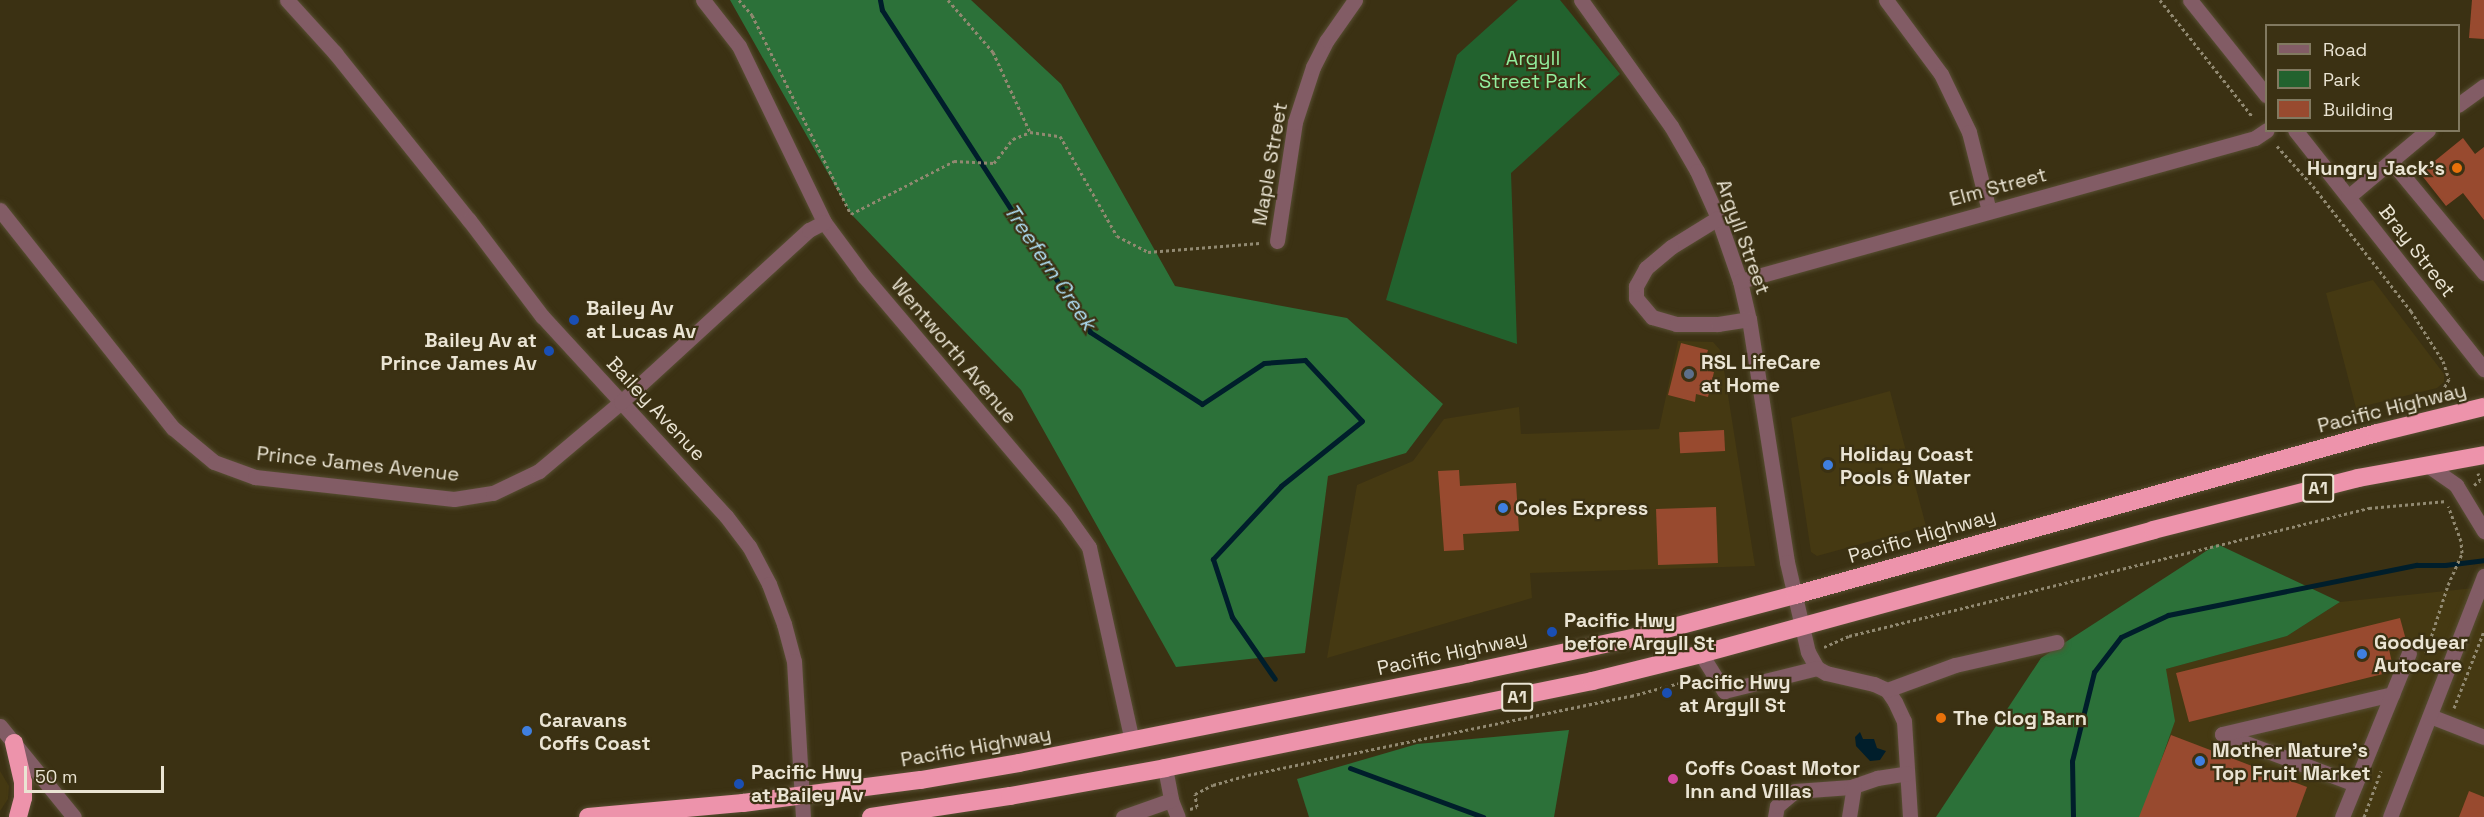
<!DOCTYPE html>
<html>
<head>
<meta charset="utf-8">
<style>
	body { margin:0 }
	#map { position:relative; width:2484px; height:817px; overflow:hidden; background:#3b3113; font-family:"Space Grotesk",sans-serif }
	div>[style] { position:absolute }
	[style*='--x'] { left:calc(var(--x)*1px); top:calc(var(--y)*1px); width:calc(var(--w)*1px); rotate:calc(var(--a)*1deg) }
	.built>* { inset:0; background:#453912 }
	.green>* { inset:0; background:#22622e }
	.forest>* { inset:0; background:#2c7139 }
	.water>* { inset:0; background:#001e2b }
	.stream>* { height:5px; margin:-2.5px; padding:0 2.5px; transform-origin:2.5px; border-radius:2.5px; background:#001e2b }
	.building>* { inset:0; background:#984a2f; transform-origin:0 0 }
	.path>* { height:3px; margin-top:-1.5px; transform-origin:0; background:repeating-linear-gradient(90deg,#918971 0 3px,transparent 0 6px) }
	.roads { filter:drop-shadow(0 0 2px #574e32) drop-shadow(0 0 2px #574e32) }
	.minor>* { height:15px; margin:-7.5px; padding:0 7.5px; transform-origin:7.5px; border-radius:7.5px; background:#825c65 }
	.highway>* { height:18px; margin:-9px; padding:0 9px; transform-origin:9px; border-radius:9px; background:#ed93ab }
	.dots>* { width:16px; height:16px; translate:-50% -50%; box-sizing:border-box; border:3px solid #3b3113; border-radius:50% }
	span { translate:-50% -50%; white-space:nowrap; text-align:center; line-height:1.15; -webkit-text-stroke:4.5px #3b3113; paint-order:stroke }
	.shield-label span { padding:2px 4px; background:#3b3113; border:2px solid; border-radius:4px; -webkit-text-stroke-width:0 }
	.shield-label { font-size:18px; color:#eae4d3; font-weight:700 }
	.park-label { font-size:20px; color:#92ef9e }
	.street-label { font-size:20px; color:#eae4d3 }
	.poi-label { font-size:20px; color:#eae4d3; font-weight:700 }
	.right { translate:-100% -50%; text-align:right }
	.left { translate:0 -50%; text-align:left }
	.water-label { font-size:21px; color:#afdef4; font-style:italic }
	.legend { position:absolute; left:2265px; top:24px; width:195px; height:108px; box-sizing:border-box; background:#3b3113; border:2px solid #817960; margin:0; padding:8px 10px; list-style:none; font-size:18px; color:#eae4d3 }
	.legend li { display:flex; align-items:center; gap:12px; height:30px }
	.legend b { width:30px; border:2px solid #817960 }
	.scale { position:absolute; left:24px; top:766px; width:140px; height:27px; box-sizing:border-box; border:3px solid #eae4d3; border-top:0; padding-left:8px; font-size:18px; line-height:21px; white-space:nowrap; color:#eae4d3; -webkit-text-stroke:4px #3b3113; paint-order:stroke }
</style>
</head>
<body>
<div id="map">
	<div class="built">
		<div style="clip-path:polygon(2373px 280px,2444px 374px,2444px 382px,2437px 388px,2356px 408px,2326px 293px)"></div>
		<div style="clip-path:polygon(1678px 341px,1713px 342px,1721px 351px,1755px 566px,1530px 573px,1532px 598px,1327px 658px,1357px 485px,1413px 461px,1444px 419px,1519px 407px,1521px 434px,1659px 429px)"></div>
		<div style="clip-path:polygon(1890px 391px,1926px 526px,1817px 556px,1811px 552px,1791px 418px)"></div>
		<div style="clip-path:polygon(2484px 587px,2484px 817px,2141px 817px,2166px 669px,2287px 636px,2340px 602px)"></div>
		<div style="clip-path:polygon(0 771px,9px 786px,8px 799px,0 811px)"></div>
	</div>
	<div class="green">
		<div style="clip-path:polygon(1518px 0,1560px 0,1620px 74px,1511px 173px,1517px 344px,1386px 300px,1457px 55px)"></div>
	</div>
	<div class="forest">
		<div style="clip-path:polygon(730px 0,971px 0,1061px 84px,1175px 286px,1347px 318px,1443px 404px,1406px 453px,1328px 476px,1305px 653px,1176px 667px,1021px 390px,851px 214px)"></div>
		<div style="clip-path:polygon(2217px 544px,2340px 602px,2287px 636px,2166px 669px,2175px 721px,2141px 817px,1936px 817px,2041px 658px)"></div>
		<div style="clip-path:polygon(1569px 730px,1554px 817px,1309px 817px,1297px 779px,1417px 744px)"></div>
	</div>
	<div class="water">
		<div style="clip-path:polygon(1860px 732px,1863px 739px,1874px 739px,1877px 748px,1886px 751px,1880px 760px,1870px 761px,1856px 746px,1855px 737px)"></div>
	</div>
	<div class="stream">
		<div style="--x:880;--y:0;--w:10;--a:79"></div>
		<div style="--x:882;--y:10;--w:383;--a:57.1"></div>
		<div style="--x:1090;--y:332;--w:133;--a:32.7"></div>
		<div style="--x:1202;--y:404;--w:74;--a:-33.5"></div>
		<div style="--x:1264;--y:363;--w:41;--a:-4.2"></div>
		<div style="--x:1305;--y:360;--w:83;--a:46.9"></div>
		<div style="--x:1362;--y:421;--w:104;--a:141.3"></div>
		<div style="--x:1281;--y:486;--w:100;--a:133"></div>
		<div style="--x:1213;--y:559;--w:61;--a:71.9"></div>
		<div style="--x:1232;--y:617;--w:75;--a:55.3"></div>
		<div style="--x:1350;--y:768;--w:142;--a:20.2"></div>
		<div style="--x:2073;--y:817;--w:56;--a:-91"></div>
		<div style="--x:2072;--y:761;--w:92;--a:-76.1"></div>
		<div style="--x:2094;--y:672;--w:44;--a:-52.4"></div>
		<div style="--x:2121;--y:637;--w:52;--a:-25.1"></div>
		<div style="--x:2168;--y:615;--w:254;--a:-11.4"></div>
		<div style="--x:2417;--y:565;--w:28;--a:0"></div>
		<div style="--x:2445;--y:565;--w:39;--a:-7"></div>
	</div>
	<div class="building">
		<div style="clip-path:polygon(2472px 0,2484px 0,2484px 39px,2469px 38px)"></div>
		<div style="clip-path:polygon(2463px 138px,2475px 154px,2484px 147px,2484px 220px,2463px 193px,2446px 206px,2420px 173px)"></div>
		<div style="clip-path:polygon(1681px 343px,1708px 350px,1703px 369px,1714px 372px,1708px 397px,1696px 394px,1695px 402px,1668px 395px)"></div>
		<div style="left:1724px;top:430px;width:21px;height:45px;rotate:87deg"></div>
		<div style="clip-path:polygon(1459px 470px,1460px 486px,1516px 483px,1519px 531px,1463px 534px,1464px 550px,1444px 551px,1438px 471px)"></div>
		<div style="left:1716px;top:507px;width:56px;height:60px;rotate:88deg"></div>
		<div style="clip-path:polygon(2400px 618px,2406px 640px,2388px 645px,2393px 667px,2391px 672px,2189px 722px,2176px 673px)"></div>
		<div style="clip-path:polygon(2171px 735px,2307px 787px,2296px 817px,2139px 817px)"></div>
		<div style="clip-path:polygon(2469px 791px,2484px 797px,2484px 817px,2459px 817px)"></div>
	</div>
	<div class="path">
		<div style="--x:739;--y:0;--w:20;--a:49"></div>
		<div style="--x:752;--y:15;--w:222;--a:63.6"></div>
		<div style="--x:851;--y:214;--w:116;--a:-27.2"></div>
		<div style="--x:954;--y:161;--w:40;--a:2.9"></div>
		<div style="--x:994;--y:163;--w:31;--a:-52"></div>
		<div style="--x:1013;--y:139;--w:18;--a:-22"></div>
		<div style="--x:1030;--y:132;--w:30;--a:8"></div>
		<div style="--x:1060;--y:136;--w:115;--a:60.3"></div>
		<div style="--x:1117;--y:236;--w:35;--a:27"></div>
		<div style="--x:1148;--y:252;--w:112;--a:-4.6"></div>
		<div style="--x:948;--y:0;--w:69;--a:49.1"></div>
		<div style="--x:993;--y:52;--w:88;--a:65.2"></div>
		<div style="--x:2160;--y:0;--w:148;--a:51.6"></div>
		<div style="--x:2277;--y:146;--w:54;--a:48"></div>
		<div style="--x:2313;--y:186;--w:159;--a:51.9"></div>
		<div style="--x:2411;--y:311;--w:59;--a:57.4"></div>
		<div style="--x:2443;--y:361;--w:19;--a:72"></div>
		<div style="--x:2449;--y:379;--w:10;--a:119"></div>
		<div style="--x:2474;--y:485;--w:7;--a:-34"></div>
		<div style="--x:2480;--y:481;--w:8;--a:-104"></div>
		<div style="--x:1824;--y:647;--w:27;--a:-24"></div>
		<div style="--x:1849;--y:636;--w:536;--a:-13.83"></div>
		<div style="--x:2369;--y:508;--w:78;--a:-5.1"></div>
		<div style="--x:2426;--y:653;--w:71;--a:-72.1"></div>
		<div style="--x:2448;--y:585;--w:35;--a:-66"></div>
		<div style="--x:2462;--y:553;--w:12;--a:-95"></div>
		<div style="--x:2461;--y:541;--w:37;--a:-110"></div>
		<div style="--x:2454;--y:708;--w:83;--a:-68.7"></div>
		<div style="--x:1190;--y:809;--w:7;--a:-16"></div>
		<div style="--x:1197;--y:807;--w:13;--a:-99"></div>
		<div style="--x:1195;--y:794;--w:20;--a:-27"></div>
		<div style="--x:1213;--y:785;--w:36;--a:-16"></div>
		<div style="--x:1248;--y:775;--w:391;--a:-11.7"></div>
		<div style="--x:1631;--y:696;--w:69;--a:-15"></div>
		<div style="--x:2364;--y:817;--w:49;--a:-69.7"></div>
	</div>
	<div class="roads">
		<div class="minor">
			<div style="--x:287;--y:0;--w:72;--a:47.8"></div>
			<div style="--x:335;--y:53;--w:214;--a:51.3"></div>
			<div style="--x:469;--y:220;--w:121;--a:52.8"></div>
			<div style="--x:542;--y:316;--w:272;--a:47.4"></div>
			<div style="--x:726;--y:516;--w:38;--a:53"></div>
			<div style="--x:749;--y:546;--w:43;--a:62.2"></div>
			<div style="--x:769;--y:584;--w:43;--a:69.4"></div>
			<div style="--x:784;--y:624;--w:38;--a:75"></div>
			<div style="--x:794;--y:661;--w:156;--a:86.7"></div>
			<div style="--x:703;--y:0;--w:58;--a:52"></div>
			<div style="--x:739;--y:46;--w:195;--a:64.2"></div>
			<div style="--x:824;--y:222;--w:67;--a:53.5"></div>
			<div style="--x:864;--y:276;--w:309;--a:49.7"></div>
			<div style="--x:1064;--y:512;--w:43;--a:54.5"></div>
			<div style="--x:1089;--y:547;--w:199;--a:77.5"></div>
			<div style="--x:1581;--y:0;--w:155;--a:54.5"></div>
			<div style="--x:1671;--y:126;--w:52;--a:60"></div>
			<div style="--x:1697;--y:171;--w:51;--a:65.9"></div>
			<div style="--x:1718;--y:218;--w:67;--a:70.8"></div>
			<div style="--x:1740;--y:281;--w:39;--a:77"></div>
			<div style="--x:1749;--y:319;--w:246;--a:81.1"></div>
			<div style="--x:1787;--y:562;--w:92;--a:76.9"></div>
			<div style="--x:1808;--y:652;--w:18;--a:61"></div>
			<div style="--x:1817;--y:668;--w:10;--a:29"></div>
			<div style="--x:1826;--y:673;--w:49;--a:12.9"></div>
			<div style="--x:1874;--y:684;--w:14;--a:25"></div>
			<div style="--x:1887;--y:690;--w:14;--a:56"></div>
			<div style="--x:1895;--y:702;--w:21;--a:65"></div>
			<div style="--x:1904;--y:721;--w:96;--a:86.4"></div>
			<div style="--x:1886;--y:0;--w:92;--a:53.4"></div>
			<div style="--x:1941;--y:74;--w:64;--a:64.2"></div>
			<div style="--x:1969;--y:132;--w:81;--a:75.8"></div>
			<div style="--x:2190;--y:0;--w:122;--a:51.3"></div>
			<div style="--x:2458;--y:105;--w:32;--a:-36"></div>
			<div style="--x:2295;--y:130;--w:305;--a:51.7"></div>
			<div style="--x:2428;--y:130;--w:48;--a:140"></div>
			<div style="--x:2391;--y:161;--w:146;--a:50.3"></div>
			<div style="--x:2348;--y:197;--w:56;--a:-39.9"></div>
			<div style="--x:0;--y:210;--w:278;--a:51.6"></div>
			<div style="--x:173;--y:428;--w:53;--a:39.7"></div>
			<div style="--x:214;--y:462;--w:44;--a:20.1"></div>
			<div style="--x:255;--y:477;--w:200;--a:6.3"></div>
			<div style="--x:454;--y:499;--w:39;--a:-9"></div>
			<div style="--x:493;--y:493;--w:51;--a:-25.6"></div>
			<div style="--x:539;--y:471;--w:107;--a:-40.1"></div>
			<div style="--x:621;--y:402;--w:255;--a:-42.5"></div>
			<div style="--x:809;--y:230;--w:17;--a:-28"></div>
			<div style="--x:1718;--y:218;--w:55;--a:148.3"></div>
			<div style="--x:1671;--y:247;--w:33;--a:140"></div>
			<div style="--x:1646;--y:268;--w:21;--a:119"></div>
			<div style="--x:1636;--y:286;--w:12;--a:90"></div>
			<div style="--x:1636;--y:298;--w:25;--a:50"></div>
			<div style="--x:1652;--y:317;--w:25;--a:16"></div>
			<div style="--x:1676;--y:324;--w:42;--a:0"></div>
			<div style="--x:1718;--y:324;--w:31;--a:-9"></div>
			<div style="--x:1277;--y:241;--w:120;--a:-81.4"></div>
			<div style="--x:1295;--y:122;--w:58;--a:-71.9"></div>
			<div style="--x:1313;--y:67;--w:30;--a:-63"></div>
			<div style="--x:1327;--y:40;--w:49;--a:-55"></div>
			<div style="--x:1740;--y:281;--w:534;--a:-15.52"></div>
			<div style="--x:2255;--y:138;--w:14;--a:-34"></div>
			<div style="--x:2426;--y:464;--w:37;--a:35"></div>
			<div style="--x:2456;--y:485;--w:54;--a:58.7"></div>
			<div style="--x:1701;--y:654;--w:44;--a:58.1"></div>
			<div style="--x:1724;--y:691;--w:96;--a:-13.9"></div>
			<div style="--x:1887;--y:690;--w:72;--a:-20.2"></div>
			<div style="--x:1955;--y:665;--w:104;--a:-12.8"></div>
			<div style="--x:2430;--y:716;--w:58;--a:21.3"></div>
			<div style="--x:0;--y:726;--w:117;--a:50.9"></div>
			<div style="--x:1165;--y:768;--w:33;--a:79"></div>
			<div style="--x:1171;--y:800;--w:18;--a:68"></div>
			<div style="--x:2355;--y:784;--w:142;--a:-159.4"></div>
			<div style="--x:2222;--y:734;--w:175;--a:-13.2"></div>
			<div style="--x:1123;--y:817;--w:51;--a:-19.5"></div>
			<div style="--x:1775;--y:817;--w:11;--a:-80"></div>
			<div style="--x:1777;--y:806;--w:23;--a:-40"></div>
			<div style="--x:1795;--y:791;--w:56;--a:-4.1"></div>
			<div style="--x:1851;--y:787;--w:28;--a:-19"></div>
			<div style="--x:1877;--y:778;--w:30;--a:-9"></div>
			<div style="--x:1849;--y:817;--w:31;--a:-81"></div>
			<div style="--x:2342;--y:817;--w:177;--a:-67.8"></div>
			<div style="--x:2390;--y:817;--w:259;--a:-68.7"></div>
		</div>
		<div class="highway">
			<div style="--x:14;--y:743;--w:40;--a:77"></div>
			<div style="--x:23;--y:782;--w:16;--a:90"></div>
			<div style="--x:23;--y:798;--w:20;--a:105"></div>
			<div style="--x:588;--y:817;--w:156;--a:-5.2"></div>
			<div style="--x:743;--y:803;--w:179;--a:-7.4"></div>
			<div style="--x:921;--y:780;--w:99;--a:-9.8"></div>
			<div style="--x:1019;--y:763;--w:459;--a:-11.3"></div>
			<div style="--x:1469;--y:673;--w:167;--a:-12.1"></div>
			<div style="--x:1632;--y:638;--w:169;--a:-14.8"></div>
			<div style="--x:1795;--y:595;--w:604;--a:-15.55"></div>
			<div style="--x:2377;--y:433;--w:110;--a:-13.7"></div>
			<div style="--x:871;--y:817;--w:141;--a:-8.6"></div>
			<div style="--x:1010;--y:796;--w:158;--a:-10.2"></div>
			<div style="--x:1165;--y:768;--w:436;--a:-11.5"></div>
			<div style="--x:1592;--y:681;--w:112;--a:-13.9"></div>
			<div style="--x:1701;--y:654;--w:469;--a:-15.3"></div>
			<div style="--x:2153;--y:530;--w:211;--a:-14.2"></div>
			<div style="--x:2358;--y:478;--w:128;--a:-10.3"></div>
		</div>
	</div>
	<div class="dots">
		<div style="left:2457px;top:168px;background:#e8710a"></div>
		<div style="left:574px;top:320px;background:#1a4fb4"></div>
		<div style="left:549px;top:351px;background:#1a4fb4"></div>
		<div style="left:1689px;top:374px;background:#5c6f8a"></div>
		<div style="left:1828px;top:465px;background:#3f7fe0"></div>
		<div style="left:1503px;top:508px;background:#3f7fe0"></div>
		<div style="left:1552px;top:632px;background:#1a4fb4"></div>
		<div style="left:2362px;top:654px;background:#3f7fe0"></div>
		<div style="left:1667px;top:693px;background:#1a4fb4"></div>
		<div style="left:1941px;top:718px;background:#e8710a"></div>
		<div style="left:527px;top:731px;background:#3f7fe0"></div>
		<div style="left:2200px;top:761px;background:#3f7fe0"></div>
		<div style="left:1673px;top:779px;background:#d1479c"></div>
		<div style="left:739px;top:784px;background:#1a4fb4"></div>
	</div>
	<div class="shield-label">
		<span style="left:2318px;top:488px">A1</span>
		<span style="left:1517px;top:697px">A1</span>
	</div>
	<div class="park-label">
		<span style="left:1533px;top:70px">Argyll<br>Street Park</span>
	</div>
	<div class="street-label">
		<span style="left:1270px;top:164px;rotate:-80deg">Maple Street</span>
		<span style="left:1998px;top:187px;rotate:-15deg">Elm Street</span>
		<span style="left:1743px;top:237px;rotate:70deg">Argyll Street</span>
		<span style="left:2417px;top:251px;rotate:52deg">Bray Street</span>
		<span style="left:954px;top:351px;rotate:50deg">Wentworth Avenue</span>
		<span style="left:2392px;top:408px;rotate:-14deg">Pacific Highway</span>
		<span style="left:656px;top:409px;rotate:47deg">Bailey Avenue</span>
		<span style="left:358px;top:464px;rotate:6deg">Prince James Avenue</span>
		<span style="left:1922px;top:536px;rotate:-16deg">Pacific Highway</span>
		<span style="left:1452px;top:653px;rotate:-12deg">Pacific Highway</span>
		<span style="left:976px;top:747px;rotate:-10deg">Pacific Highway</span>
	</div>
	<div class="poi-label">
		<span class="right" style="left:2445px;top:168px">Hungry Jack's</span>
		<span class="left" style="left:586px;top:320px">Bailey Av<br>at Lucas Av</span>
		<span class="right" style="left:537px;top:352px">Bailey Av at<br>Prince James Av</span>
		<span class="left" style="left:1701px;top:374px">RSL LifeCare<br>at Home</span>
		<span class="left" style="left:1840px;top:466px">Holiday Coast<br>Pools &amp; Water</span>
		<span class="left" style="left:1515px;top:508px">Coles Express</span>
		<span class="left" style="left:1564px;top:632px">Pacific Hwy<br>before Argyll St</span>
		<span class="left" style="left:2374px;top:654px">Goodyear<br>Autocare</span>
		<span class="left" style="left:1679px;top:694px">Pacific Hwy<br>at Argyll St</span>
		<span class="left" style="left:1953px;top:718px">The Clog Barn</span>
		<span class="left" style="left:539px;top:732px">Caravans<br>Coffs Coast</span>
		<span class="left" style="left:2212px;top:762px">Mother Nature's<br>Top Fruit Market</span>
		<span class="left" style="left:1685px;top:780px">Coffs Coast Motor<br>Inn and Villas</span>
		<span class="left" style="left:751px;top:784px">Pacific Hwy<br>at Bailey Av</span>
	</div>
	<div class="water-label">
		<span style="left:1050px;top:267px;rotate:56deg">Treefern Creek</span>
	</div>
	<ul class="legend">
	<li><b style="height:8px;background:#825c65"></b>Road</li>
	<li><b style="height:16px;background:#22622e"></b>Park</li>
	<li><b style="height:16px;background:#984a2f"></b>Building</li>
	</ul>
	<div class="scale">50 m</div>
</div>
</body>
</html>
